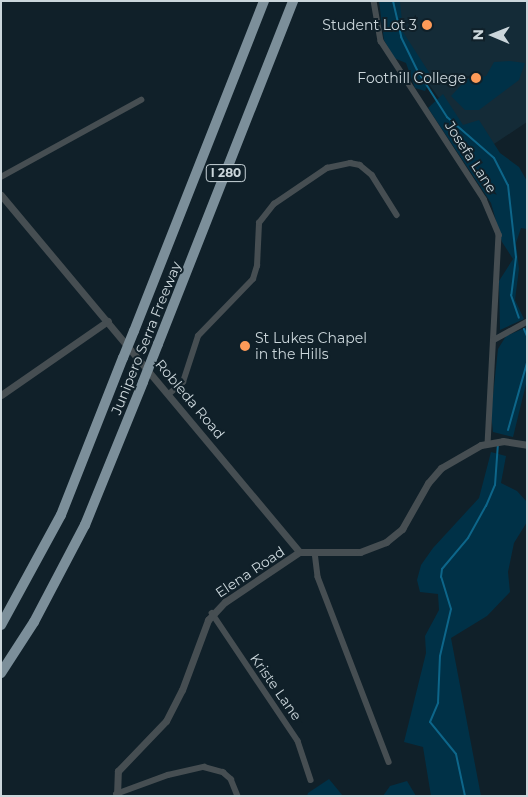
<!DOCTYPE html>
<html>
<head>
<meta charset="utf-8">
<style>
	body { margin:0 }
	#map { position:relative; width:528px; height:797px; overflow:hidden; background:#102029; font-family:Montserrat,sans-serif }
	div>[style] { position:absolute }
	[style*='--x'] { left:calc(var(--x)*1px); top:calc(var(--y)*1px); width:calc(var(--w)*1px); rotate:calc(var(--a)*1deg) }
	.built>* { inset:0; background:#142b37 }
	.green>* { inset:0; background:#003147 }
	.stream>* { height:2px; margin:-1px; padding:0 1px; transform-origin:1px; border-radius:1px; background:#0d668a }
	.minor>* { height:5.5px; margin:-2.75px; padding:0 2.75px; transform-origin:2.75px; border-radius:2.75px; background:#464e52 }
	.tertiary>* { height:7px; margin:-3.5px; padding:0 3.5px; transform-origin:3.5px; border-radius:3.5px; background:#464e52 }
	.motorway>* { height:10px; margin:-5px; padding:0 5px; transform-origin:5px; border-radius:5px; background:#7c8f9a }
	.motorway-bridge>* { height:10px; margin:-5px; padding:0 5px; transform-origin:5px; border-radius:5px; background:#7c8f9a }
	.dots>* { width:14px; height:14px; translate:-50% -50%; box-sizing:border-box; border:2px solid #102029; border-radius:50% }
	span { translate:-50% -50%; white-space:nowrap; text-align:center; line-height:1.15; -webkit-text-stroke:4px #102029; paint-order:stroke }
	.shield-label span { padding:1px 4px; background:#102029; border:1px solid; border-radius:4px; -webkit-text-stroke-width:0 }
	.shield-label { font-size:12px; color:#cbd6db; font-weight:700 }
	.poi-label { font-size:14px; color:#cbd6db }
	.right { translate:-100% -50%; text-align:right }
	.left { translate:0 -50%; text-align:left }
	.street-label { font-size:14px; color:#cbd6db }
	.frame { position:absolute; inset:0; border:2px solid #cbd6db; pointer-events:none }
	.north { position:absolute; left:468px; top:10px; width:50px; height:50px; -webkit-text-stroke:4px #102029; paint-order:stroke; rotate:271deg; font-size:14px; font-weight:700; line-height:20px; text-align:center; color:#cbd6db }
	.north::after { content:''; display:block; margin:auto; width:18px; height:22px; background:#cbd6db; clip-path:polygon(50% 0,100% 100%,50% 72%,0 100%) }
</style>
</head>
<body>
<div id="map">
	<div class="built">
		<div style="clip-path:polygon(381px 1px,527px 1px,527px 122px,479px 154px,393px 34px)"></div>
	</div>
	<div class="green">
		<div style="clip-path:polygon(379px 1px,400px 1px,403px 32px,432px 77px,425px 91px,415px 88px,406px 63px,394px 58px,384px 40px)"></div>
		<div style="clip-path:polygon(510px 61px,525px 63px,519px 80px,479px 110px,465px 110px,451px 96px,467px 79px,486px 76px,494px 62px)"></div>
		<div style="clip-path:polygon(443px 94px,463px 125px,479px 120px,500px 153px,519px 167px,527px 181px,527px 229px,521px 228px,516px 243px,519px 269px,515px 300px,524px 319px,500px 330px,499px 281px,513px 259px,502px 242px,491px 203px,428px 108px)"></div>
		<div style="clip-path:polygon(527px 327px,527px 380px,513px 437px,493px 432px,491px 414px,498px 349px,506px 336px)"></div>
		<div style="clip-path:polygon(491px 452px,506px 456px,501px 483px,517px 491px,527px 502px,527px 522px,514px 543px,508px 572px,510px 592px,487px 616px,451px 638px,481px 796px,431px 796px,423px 747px,404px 742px,426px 653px,425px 636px,439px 610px,438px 594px,420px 592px,417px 580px,421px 565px,433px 548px,479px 498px)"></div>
		<div style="clip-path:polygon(329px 779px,343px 796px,307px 796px,308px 793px)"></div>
		<div style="clip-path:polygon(407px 781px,416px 796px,383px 796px,390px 786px)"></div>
	</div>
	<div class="stream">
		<div style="--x:393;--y:1;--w:37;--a:77"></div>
		<div style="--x:401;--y:37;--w:37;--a:64"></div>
		<div style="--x:417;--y:70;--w:56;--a:57.4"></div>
		<div style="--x:447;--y:117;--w:62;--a:41.1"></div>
		<div style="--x:494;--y:158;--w:30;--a:63"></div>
		<div style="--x:508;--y:185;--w:72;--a:83.7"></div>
		<div style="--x:516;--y:257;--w:38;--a:97"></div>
		<div style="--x:511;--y:295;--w:24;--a:71"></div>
		<div style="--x:524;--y:329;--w:8;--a:67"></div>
		<div style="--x:508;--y:430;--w:70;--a:-74.2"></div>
		<div style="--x:465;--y:796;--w:43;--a:-102.1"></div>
		<div style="--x:456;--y:754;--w:41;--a:-129.1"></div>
		<div style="--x:430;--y:722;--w:21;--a:-67"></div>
		<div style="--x:438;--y:703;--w:47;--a:-87.6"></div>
		<div style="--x:440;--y:656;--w:48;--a:-76.8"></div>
		<div style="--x:451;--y:609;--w:34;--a:-107"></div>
		<div style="--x:441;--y:577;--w:8;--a:-83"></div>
		<div style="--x:442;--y:569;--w:40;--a:-50"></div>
		<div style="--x:468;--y:538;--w:37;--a:-61"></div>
		<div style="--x:486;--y:506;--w:23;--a:-67"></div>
		<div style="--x:495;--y:485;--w:42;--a:-85.9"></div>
	</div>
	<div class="minor">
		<div style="--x:374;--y:1;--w:41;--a:80.1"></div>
		<div style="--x:381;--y:41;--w:189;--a:56.9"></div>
		<div style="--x:484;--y:199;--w:39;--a:67"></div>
		<div style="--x:499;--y:235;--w:208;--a:93"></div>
		<div style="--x:1;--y:177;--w:160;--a:-28.8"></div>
		<div style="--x:494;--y:340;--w:38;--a:-29"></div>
		<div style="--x:170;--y:393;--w:17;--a:-40"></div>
		<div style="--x:183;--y:382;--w:48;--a:-71.9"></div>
		<div style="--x:198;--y:336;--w:79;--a:-46"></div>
		<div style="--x:253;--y:279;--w:14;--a:-73"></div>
		<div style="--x:257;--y:266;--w:43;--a:-87.3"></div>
		<div style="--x:259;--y:223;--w:24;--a:-52"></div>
		<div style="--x:274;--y:204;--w:64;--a:-34.2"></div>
		<div style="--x:327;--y:168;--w:24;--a:-12"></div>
		<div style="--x:350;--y:163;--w:10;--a:11"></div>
		<div style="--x:360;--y:165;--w:16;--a:40"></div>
		<div style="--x:372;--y:175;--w:47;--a:58"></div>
		<div style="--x:315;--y:552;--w:25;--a:83"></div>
		<div style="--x:318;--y:577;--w:198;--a:69"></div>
		<div style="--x:212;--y:613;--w:154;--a:56.1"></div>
		<div style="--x:298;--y:741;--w:41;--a:71.6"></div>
		<div style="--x:116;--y:794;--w:55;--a:-20.1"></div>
		<div style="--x:168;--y:775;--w:37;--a:-13"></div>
		<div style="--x:204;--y:767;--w:20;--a:15"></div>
		<div style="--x:223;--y:772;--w:11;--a:41"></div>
		<div style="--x:231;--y:779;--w:18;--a:68"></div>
	</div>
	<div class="tertiary">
		<div style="--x:1;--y:195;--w:465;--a:50.1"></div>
		<div style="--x:1;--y:395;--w:130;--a:-34.7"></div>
		<div style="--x:117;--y:796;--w:25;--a:-88"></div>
		<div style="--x:118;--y:771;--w:69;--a:-46.2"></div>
		<div style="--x:166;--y:721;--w:35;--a:-63"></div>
		<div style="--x:182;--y:690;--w:75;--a:-69.6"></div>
		<div style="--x:208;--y:620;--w:25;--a:-47"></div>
		<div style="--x:225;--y:602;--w:89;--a:-34"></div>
		<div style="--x:299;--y:552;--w:61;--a:0"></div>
		<div style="--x:360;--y:552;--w:28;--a:-21"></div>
		<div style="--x:386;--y:542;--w:21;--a:-39"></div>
		<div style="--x:402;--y:529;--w:53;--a:-60.5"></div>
		<div style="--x:428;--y:483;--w:20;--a:-49"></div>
		<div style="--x:441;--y:468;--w:46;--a:-29.9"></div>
		<div style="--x:481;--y:445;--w:22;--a:-10"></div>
		<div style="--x:503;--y:441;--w:24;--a:9"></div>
	</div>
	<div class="motorway">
		<div style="--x:134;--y:331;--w:355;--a:-68.5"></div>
		<div style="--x:158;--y:344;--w:369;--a:-68.5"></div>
		<div style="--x:1;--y:625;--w:125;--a:-61.4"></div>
		<div style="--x:61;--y:515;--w:169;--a:-68.5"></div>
		<div style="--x:1;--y:673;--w:61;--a:-57.1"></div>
		<div style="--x:34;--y:622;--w:110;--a:-62.3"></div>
		<div style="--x:85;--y:525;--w:154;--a:-67.9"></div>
	</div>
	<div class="motorway-bridge">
		<div style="--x:123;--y:358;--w:29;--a:-68"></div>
		<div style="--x:143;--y:382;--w:41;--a:-68.5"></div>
	</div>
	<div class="dots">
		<div style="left:427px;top:25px;background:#fe9b58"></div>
		<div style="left:476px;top:78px;background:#fe9b58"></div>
		<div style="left:245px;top:346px;background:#fe9b58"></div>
	</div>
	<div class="shield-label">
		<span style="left:226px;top:173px">I 280</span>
	</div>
	<div class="poi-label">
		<span class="right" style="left:417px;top:25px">Student Lot 3</span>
		<span class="right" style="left:466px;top:78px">Foothill College</span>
		<span class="left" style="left:255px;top:346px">St Lukes Chapel<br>in the Hills</span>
	</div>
	<div class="street-label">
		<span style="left:471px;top:157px;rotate:57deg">Josefa Lane</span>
		<span style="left:146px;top:338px;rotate:-68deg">Junipero Serra Freeway</span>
		<span style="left:190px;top:399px;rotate:50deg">Robleda Road</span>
		<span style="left:250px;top:572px;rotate:-34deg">Elena Road</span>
		<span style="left:276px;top:687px;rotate:55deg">Kriste Lane</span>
	</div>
	<div class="frame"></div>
	<div class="north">N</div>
</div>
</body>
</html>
